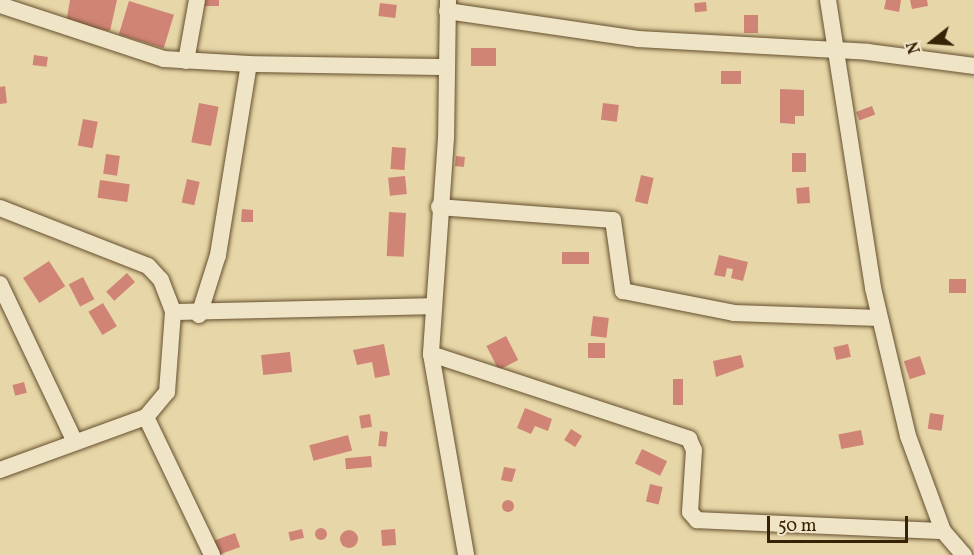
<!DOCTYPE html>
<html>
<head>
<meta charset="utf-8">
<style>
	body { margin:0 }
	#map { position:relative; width:974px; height:555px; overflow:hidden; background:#e7d6a7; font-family:Vollkorn,serif }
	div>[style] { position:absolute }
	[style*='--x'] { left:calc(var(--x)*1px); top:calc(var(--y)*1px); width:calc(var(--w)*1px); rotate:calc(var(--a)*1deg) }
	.building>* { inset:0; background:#d08475; transform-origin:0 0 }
	.round { border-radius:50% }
	.roads { filter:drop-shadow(0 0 2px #644f2e) drop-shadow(0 0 2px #644f2e) }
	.street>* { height:16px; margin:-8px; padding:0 8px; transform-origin:8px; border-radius:8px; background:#efe4c6 }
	span { translate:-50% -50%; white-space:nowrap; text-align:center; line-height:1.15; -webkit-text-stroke:6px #efe4c6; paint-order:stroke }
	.north { position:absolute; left:902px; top:12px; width:60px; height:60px; -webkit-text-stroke:4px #efe4c6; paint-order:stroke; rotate:253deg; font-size:16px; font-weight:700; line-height:24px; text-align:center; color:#382205 }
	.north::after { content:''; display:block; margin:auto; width:21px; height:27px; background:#382205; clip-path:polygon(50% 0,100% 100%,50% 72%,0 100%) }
	.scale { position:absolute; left:767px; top:516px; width:141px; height:27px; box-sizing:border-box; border:3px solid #382205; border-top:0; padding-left:8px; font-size:18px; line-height:21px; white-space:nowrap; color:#382205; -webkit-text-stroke:4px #efe4c6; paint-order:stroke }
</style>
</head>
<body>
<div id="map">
	<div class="building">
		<div style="clip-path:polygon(70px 0,117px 0,110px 31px,66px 23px)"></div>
		<div style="left:203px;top:0;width:16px;height:6px"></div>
		<div style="clip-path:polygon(886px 0,901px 0,899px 12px,884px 9px)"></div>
		<div style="clip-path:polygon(910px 0,927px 0,928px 6px,912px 9px)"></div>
		<div style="left:129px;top:1px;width:47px;height:35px;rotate:17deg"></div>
		<div style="left:706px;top:2px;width:9px;height:12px;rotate:84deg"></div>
		<div style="left:380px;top:3px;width:17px;height:13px;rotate:7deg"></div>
		<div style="left:744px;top:15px;width:14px;height:18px"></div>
		<div style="left:471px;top:48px;width:25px;height:18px"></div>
		<div style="left:34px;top:55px;width:14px;height:10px;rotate:8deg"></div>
		<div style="left:721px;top:71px;width:20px;height:13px"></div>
		<div style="clip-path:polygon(5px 86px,7px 103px,0 104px,0 87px)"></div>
		<div style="clip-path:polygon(780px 89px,804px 90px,804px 116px,795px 116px,795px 124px,780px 123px)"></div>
		<div style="left:199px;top:103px;width:20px;height:40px;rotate:11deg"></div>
		<div style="left:603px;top:103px;width:16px;height:17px;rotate:7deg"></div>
		<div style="left:872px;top:106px;width:9px;height:17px;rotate:69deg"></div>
		<div style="left:83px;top:119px;width:15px;height:27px;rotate:11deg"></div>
		<div style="left:392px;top:147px;width:14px;height:22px;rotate:4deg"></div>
		<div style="left:792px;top:153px;width:14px;height:19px"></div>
		<div style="left:106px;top:154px;width:14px;height:20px;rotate:8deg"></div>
		<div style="left:456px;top:156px;width:9px;height:10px;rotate:6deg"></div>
		<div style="left:641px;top:175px;width:13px;height:27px;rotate:13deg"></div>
		<div style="left:405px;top:176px;width:18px;height:17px;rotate:84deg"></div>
		<div style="left:187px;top:179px;width:13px;height:24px;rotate:13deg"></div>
		<div style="left:100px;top:180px;width:30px;height:18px;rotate:8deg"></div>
		<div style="left:809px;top:187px;width:16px;height:13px;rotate:86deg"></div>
		<div style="clip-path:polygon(242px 209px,253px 210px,253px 222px,241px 222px)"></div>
		<div style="left:389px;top:212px;width:17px;height:44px;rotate:3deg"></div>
		<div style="left:589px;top:252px;width:12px;height:27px;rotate:90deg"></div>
		<div style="clip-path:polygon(719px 255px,748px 262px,743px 281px,731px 278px,733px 269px,727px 268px,725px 277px,714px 275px)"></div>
		<div style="left:49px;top:261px;width:30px;height:31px;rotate:57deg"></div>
		<div style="left:127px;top:273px;width:12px;height:28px;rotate:48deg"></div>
		<div style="left:83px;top:277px;width:25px;height:16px;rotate:63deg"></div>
		<div style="left:966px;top:279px;width:14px;height:17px;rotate:90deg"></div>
		<div style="left:103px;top:303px;width:27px;height:17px;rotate:59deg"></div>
		<div style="left:593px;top:316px;width:16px;height:20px;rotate:7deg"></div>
		<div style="left:506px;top:336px;width:27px;height:22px;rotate:63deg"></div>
		<div style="left:588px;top:343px;width:17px;height:15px"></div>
		<div style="clip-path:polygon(384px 344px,390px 375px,375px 378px,372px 362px,357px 365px,353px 350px)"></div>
		<div style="left:848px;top:344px;width:13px;height:15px;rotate:77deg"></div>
		<div style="left:290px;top:352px;width:20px;height:29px;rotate:84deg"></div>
		<div style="clip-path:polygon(741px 355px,744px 367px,716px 377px,713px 361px)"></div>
		<div style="left:920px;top:356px;width:19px;height:17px;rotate:72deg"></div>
		<div style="left:673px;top:379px;width:10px;height:26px"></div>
		<div style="left:24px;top:382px;width:11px;height:12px;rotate:75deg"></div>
		<div style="clip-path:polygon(525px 408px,552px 419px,548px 431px,535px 426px,531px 434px,517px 428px)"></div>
		<div style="left:930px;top:413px;width:14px;height:16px;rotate:8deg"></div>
		<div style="left:370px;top:414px;width:13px;height:11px;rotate:81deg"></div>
		<div style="left:571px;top:429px;width:13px;height:13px;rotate:32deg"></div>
		<div style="left:861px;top:430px;width:15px;height:23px;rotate:79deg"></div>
		<div style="left:380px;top:431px;width:8px;height:15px;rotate:7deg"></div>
		<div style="left:348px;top:435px;width:16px;height:40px;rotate:75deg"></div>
		<div style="left:642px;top:449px;width:28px;height:16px;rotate:26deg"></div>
		<div style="left:371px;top:456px;width:11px;height:26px;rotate:85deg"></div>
		<div style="clip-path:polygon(504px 467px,516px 469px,512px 482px,501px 480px)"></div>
		<div style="left:650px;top:484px;width:13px;height:18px;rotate:13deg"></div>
		<div class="round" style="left:502px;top:500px;width:12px;height:12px"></div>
		<div class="round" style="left:315px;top:528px;width:12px;height:12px"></div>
		<div style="left:302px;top:529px;width:9px;height:14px;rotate:77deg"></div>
		<div style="left:395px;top:529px;width:16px;height:14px;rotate:86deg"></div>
		<div class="round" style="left:340px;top:530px;width:18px;height:18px"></div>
		<div style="left:235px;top:533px;width:15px;height:22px;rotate:70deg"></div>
	</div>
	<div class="roads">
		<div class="street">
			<div style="--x:448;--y:0;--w:138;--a:90.8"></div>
			<div style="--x:446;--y:138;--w:217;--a:94"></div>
			<div style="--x:431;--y:354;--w:204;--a:80.1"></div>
			<div style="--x:828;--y:0;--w:291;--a:81.1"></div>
			<div style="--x:873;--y:288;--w:152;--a:76.7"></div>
			<div style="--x:908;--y:436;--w:101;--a:69.8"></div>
			<div style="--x:943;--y:531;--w:32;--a:49"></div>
			<div style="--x:0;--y:5;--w:173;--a:18.2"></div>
			<div style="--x:164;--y:59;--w:85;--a:3.4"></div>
			<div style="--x:447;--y:11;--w:193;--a:8.3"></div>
			<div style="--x:638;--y:39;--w:230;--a:3.2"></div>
			<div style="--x:868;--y:52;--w:107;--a:7.5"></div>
			<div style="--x:186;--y:61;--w:62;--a:-79.8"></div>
			<div style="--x:439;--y:207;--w:174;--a:4.3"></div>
			<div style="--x:613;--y:220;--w:72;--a:82"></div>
			<div style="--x:623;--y:291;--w:113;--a:11.2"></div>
			<div style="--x:734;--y:313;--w:145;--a:2"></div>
			<div style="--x:0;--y:208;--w:159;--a:21.4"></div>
			<div style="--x:148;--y:266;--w:19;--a:47"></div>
			<div style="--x:161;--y:280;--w:34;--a:69"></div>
			<div style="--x:0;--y:284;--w:175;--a:64.6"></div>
			<div style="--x:199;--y:315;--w:63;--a:-72.4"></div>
			<div style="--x:218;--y:255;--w:193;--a:-80.8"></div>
			<div style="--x:249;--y:64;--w:198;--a:0.9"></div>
			<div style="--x:431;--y:354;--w:272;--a:18.2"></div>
			<div style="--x:689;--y:439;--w:12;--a:66"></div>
			<div style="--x:694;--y:450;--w:62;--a:93.7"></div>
			<div style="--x:690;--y:512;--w:11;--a:49"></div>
			<div style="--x:697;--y:520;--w:246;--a:2.6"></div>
			<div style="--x:146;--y:417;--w:33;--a:-50"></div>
			<div style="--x:167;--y:392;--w:80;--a:-85.7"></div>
			<div style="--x:173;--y:312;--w:258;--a:-1.3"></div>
			<div style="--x:0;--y:470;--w:155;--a:-20"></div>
			<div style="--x:146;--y:417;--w:153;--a:64.4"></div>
		</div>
	</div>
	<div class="north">N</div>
	<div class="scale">50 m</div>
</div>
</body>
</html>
